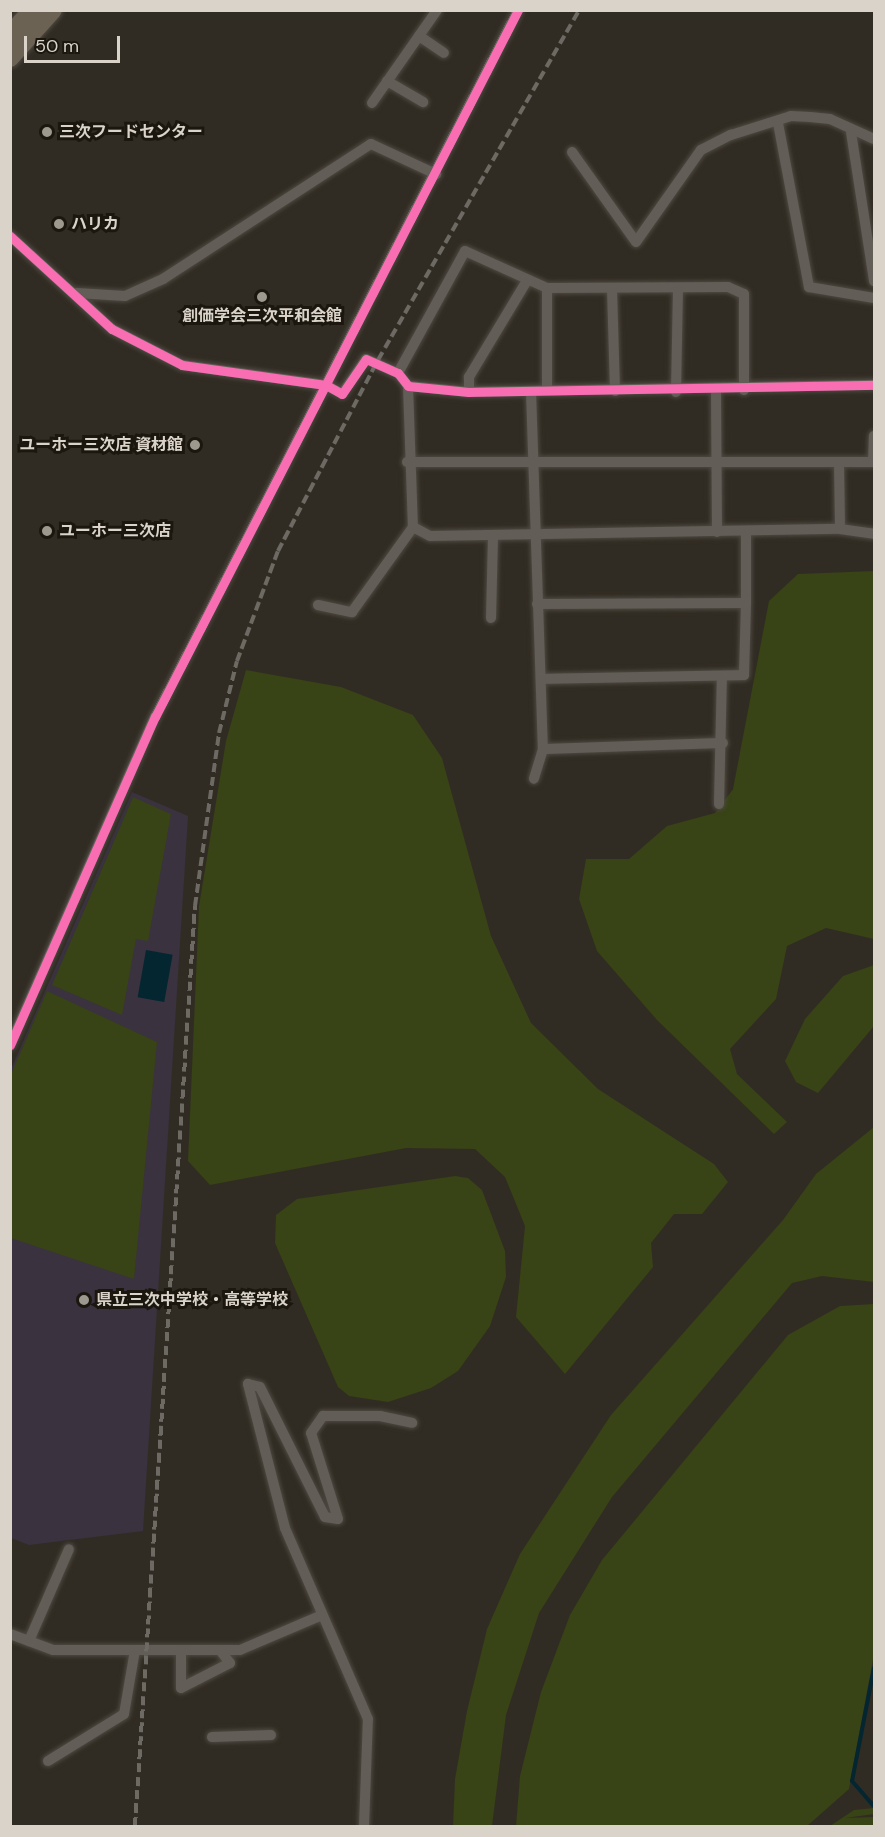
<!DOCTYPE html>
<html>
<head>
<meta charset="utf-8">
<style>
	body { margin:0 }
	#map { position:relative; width:885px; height:1837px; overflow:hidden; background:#312c23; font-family:"DM Sans","Noto Sans JP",sans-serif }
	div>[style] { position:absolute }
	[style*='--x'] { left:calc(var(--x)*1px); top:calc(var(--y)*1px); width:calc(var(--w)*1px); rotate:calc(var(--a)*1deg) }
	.education>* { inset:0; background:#3a323f }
	.green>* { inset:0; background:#384316 }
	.water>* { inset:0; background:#042631; transform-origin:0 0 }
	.stream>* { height:4px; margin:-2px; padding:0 2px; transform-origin:2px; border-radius:2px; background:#042631 }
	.roads { filter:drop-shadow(0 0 2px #4e4942) drop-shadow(0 0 2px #4e4942) }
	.minor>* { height:10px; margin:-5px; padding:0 5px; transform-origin:5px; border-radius:5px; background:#625e57 }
	.trunk>* { height:18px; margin:-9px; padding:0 9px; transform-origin:9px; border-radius:9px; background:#6b6254 }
	.rail>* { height:4px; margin-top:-2px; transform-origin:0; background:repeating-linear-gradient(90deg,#6d6963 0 9px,transparent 0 13.5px) }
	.cycleway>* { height:9px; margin:-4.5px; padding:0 4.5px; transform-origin:4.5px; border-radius:4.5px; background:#f96db3 }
	.dots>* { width:16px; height:16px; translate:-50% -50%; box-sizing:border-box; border:3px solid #1b170f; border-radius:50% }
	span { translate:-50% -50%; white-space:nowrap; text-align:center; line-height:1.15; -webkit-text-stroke:6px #1b170f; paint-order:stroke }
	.poi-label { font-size:16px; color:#d9d3c9; font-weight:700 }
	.left { translate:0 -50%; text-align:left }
	.right { translate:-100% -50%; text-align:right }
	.frame { position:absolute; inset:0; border:12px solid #d9d3c9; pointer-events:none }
	.scale { position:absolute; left:24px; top:36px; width:96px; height:27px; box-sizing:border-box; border:3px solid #d9d3c9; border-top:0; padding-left:8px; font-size:18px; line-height:21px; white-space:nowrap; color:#d9d3c9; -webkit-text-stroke:4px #1b170f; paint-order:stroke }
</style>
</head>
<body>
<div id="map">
	<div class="education">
		<div style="clip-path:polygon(132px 792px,188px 816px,143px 1531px,29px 1545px,11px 1538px,11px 1069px)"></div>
	</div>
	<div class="green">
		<div style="clip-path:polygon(874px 571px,874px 939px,826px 928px,787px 946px,776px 999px,730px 1049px,737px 1074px,787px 1122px,774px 1134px,657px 1020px,597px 951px,579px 899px,586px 859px,629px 859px,667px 826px,715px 813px,733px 789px,769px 601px,798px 574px)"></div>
		<div style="clip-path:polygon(246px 670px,341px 687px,413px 715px,442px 758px,491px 936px,531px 1023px,598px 1089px,714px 1164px,728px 1182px,702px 1214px,674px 1214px,651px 1243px,653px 1267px,565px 1374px,516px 1317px,525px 1226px,505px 1177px,475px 1149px,406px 1148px,210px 1185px,188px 1161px,199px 906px,226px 741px)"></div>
		<div style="clip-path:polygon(133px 797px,171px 814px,148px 941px,136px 939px,122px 1015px,52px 985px)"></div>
		<div style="clip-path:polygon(874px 965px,874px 1026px,818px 1093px,796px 1082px,785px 1061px,805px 1019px,843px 976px)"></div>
		<div style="clip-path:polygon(47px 991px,157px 1042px,134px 1279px,11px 1238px,11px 1074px)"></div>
		<div style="clip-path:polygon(874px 1127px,874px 1282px,822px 1276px,792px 1283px,612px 1497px,539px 1613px,506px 1715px,492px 1826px,453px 1826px,455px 1779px,467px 1711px,487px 1629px,520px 1554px,611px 1415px,783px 1220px,816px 1174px)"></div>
		<div style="clip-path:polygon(455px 1176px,468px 1178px,482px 1190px,505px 1251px,506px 1277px,490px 1326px,458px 1371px,431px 1388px,388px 1402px,349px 1396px,338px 1387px,275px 1243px,276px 1215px,297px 1199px)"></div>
		<div style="clip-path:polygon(874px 1304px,874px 1654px,849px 1789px,807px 1826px,516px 1826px,520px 1776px,541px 1692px,570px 1615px,602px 1560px,788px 1335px,840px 1306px)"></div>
		<div style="clip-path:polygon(874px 1808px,874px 1814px,845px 1818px,874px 1817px,874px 1826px,830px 1826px,854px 1810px)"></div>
	</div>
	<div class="water">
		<div style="left:146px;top:950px;width:27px;height:48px;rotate:10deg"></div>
	</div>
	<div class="stream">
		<div style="--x:874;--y:1668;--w:115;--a:101"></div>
		<div style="--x:852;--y:1781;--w:33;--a:49"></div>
	</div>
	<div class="roads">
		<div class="minor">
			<div style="--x:419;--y:36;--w:30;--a:34"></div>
			<div style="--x:387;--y:81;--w:42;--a:30.3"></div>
			<div style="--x:372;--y:103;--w:113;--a:-55"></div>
			<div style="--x:778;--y:123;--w:167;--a:79.3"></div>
			<div style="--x:809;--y:287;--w:66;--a:9.6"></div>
			<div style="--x:851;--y:132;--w:151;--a:81.2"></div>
			<div style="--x:572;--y:152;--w:110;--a:54.6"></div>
			<div style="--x:636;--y:242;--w:113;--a:-54.8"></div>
			<div style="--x:701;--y:150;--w:34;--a:-27"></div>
			<div style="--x:731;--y:135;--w:63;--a:-17.6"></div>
			<div style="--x:791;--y:116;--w:19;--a:3"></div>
			<div style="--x:810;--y:117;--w:20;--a:6"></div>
			<div style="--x:830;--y:119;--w:48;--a:24.4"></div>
			<div style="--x:10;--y:236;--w:138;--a:42.4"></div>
			<div style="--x:112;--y:329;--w:79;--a:27.2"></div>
			<div style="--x:182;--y:365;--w:145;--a:7.9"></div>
			<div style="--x:326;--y:385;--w:18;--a:29"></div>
			<div style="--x:342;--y:394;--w:42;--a:-55.6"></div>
			<div style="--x:366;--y:359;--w:35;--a:24"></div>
			<div style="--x:398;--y:373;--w:16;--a:52"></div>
			<div style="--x:408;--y:386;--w:61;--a:5.6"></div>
			<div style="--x:469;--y:392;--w:405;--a:-1"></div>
			<div style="--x:547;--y:288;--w:102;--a:90"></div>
			<div style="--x:612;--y:289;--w:102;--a:88.3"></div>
			<div style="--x:77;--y:293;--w:48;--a:3.6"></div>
			<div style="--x:125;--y:296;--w:42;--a:-24.1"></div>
			<div style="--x:163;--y:279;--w:248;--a:-33"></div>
			<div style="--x:371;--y:144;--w:72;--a:24.8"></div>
			<div style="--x:398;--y:373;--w:139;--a:-61.2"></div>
			<div style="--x:465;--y:251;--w:90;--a:24.3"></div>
			<div style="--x:547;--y:288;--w:181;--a:-0.3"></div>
			<div style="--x:728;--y:287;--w:17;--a:24"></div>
			<div style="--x:744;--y:294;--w:96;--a:90"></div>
			<div style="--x:408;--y:386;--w:141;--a:88"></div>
			<div style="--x:413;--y:527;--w:19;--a:28"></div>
			<div style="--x:430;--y:536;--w:410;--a:-1"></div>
			<div style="--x:840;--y:529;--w:34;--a:8"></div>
			<div style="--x:531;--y:391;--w:358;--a:88.1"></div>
			<div style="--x:543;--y:749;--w:31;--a:107"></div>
			<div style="--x:716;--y:391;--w:141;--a:89.6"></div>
			<div style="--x:469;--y:392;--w:15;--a:-90"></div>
			<div style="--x:469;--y:377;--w:111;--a:-59"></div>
			<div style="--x:676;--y:392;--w:102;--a:-88.9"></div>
			<div style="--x:407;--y:462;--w:466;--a:0"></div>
			<div style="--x:873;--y:462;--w:26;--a:-88"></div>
			<div style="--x:839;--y:463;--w:66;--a:89.1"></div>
			<div style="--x:537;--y:604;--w:209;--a:-0.3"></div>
			<div style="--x:746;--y:603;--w:72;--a:-90"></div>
			<div style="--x:318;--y:605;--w:35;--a:12"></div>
			<div style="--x:352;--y:612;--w:105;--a:-54.3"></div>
			<div style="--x:491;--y:618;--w:81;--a:-88.6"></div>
			<div style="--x:541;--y:679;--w:203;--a:-1.1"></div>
			<div style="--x:744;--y:675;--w:72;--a:-88.4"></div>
			<div style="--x:543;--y:749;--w:180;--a:-1.9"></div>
			<div style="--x:719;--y:804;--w:128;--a:-88.7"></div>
			<div style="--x:10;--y:1045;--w:359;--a:-66.2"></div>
			<div style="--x:155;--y:717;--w:795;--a:-62.82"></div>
			<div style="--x:10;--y:1634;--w:46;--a:20.4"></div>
			<div style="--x:53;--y:1650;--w:187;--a:0"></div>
			<div style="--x:240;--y:1650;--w:89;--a:-23.1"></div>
			<div style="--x:29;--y:1641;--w:100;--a:-66.5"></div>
			<div style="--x:181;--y:1650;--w:38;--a:90"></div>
			<div style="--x:181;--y:1688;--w:55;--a:-27"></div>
			<div style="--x:230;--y:1663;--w:16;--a:-128"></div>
			<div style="--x:212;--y:1737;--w:59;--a:-1.9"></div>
			<div style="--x:48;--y:1761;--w:89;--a:-31.7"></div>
			<div style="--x:124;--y:1714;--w:65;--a:-80.2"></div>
			<div style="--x:364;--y:1826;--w:107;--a:-87.9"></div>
			<div style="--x:368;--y:1719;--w:208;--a:-113.5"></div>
			<div style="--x:285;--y:1528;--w:149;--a:-104.4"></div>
			<div style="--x:248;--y:1384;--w:12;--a:14"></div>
			<div style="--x:260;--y:1387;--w:145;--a:63.4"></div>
			<div style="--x:325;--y:1517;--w:13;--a:9"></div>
			<div style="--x:338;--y:1519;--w:90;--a:-107.4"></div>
			<div style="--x:311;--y:1433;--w:21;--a:-55"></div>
			<div style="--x:323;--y:1416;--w:57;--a:0"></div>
			<div style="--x:380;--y:1416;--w:33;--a:12"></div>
		</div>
		<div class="trunk">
			<div style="--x:10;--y:34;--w:33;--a:-47"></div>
			<div style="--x:10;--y:58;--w:64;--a:-48.1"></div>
		</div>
	</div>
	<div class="rail">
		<div style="--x:135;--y:1826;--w:922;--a:-86.27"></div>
		<div style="--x:195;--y:906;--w:175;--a:-82.1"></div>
		<div style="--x:219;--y:733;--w:74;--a:-76"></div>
		<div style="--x:237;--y:661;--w:117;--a:-69.6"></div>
		<div style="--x:278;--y:551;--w:216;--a:-62.4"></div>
		<div style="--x:378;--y:360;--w:404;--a:-60.1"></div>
	</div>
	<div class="cycleway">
		<div style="--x:10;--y:236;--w:138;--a:42.4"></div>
		<div style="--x:112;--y:329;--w:79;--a:27.2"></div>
		<div style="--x:182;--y:365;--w:145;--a:7.9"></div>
		<div style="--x:326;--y:385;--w:18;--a:29"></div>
		<div style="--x:342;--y:394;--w:42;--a:-55.6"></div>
		<div style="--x:366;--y:359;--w:35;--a:24"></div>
		<div style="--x:398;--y:373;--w:16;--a:52"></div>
		<div style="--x:408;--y:386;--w:61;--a:5.6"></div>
		<div style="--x:469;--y:392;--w:405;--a:-1"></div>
		<div style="--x:10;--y:1045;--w:359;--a:-66.2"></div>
		<div style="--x:155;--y:717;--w:795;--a:-62.82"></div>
	</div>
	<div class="dots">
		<div style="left:47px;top:132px;background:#9e998f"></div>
		<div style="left:59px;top:224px;background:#9e998f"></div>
		<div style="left:262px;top:297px;background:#9e998f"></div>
		<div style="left:195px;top:445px;background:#9e998f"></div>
		<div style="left:47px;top:531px;background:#9e998f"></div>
		<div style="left:84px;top:1300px;background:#9e998f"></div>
	</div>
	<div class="poi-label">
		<span class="left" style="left:59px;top:132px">三次フードセンター</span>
		<span class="left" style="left:71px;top:224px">ハリカ</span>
		<span style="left:262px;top:316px">創価学会三次平和会館</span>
		<span class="right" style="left:183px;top:445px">ユーホー三次店 資材館</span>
		<span class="left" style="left:59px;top:531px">ユーホー三次店</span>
		<span class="left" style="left:96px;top:1300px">県立三次中学校・高等学校</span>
	</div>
	<div class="frame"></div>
	<div class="scale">50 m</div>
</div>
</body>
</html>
